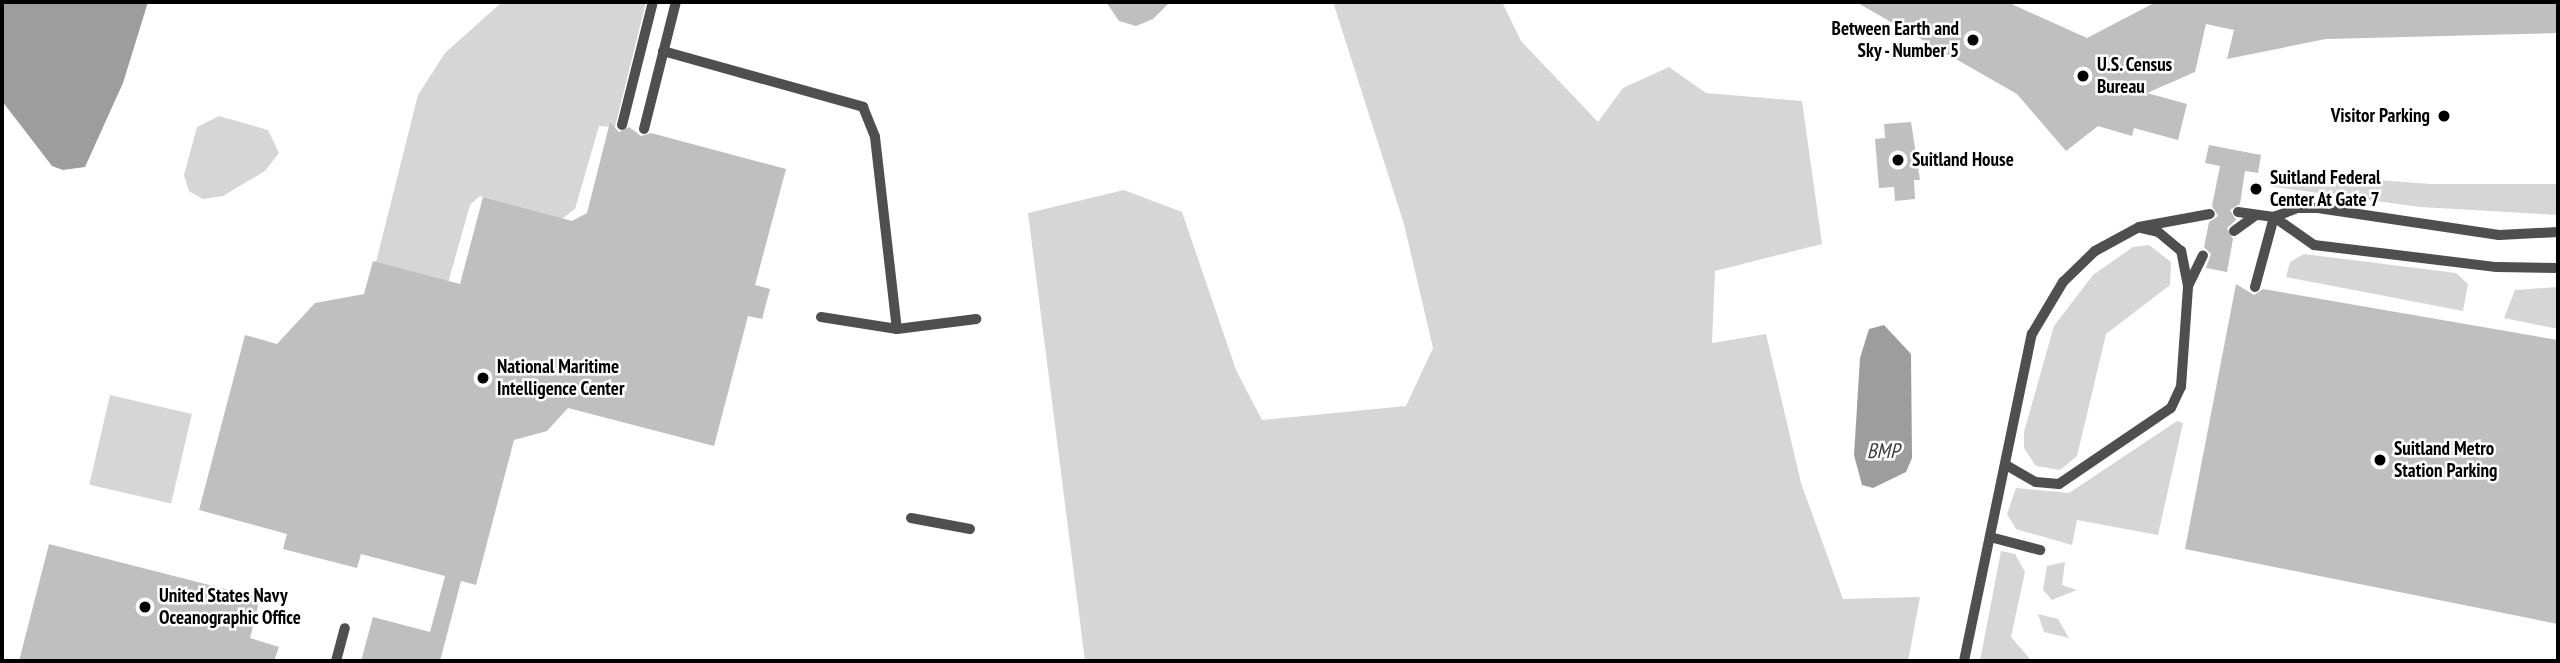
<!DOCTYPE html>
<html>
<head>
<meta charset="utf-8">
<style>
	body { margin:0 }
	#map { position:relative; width:2560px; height:663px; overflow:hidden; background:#fff; font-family:"PT Sans Narrow",sans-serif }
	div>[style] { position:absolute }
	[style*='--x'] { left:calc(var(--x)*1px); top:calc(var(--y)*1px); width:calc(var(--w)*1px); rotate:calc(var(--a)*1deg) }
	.green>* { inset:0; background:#d6d6d6; transform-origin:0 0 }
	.water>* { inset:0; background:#9d9d9d }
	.building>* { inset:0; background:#bfbfbf }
	.lane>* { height:10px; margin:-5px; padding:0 5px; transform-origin:5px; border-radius:5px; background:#4f4f4f }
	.dots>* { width:19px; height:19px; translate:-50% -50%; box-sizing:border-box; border:4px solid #fff; border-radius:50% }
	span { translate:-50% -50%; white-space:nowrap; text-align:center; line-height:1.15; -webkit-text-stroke:5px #fff; paint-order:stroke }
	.poi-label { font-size:19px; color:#000; font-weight:700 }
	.right { translate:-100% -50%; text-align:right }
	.left { translate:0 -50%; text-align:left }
	.water-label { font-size:21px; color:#3e3e3e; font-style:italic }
	.frame { position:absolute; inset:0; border:4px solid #000; pointer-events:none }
</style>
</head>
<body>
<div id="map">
	<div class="green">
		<div style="clip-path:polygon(502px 2px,646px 2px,615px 127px,599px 126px,575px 209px,562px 219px,480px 196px,470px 205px,448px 283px,375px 266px,418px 95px,445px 53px)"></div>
		<div style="clip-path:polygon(1333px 2px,1502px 2px,1521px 41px,1598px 122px,1623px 88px,1669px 67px,1706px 93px,1802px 101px,1822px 244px,1715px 271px,1712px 343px,1766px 334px,1801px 483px,1843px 599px,1920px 597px,1908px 661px,1085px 661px,1028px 213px,1124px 190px,1182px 212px,1236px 370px,1262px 420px,1406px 406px,1433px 348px,1404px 224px)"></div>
		<div style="clip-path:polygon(219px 116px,268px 130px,279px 153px,265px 171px,223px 196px,203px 199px,189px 191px,184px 175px,197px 127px)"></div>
		<div style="clip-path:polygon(2270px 172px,2431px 184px,2558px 184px,2558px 215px,2420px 207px,2268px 186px)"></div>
		<div style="clip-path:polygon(2149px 245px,2171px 262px,2170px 285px,2106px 334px,2077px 456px,2060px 470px,2036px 466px,2024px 448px,2024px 432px,2054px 326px,2093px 275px,2133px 247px)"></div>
		<div style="clip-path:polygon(2304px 254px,2456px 273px,2468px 284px,2463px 311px,2286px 277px,2290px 262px)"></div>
		<div style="clip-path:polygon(2558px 287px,2558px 329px,2504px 318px,2515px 290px)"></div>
		<div style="left:110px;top:395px;width:84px;height:92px;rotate:13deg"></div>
		<div style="clip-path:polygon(2177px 421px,2183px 423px,2158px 535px,2077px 520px,2072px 545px,2016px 529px,2007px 514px,2016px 488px,2069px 493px)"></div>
		<div style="clip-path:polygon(2001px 551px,2015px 554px,2025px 572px,2011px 637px,2030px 659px,2042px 661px,1980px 661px)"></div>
		<div style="clip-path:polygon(2065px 562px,2062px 585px,2077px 590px,2052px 600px,2043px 590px,2047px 566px)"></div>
		<div style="clip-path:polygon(2038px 614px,2058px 619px,2069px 638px,2044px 632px)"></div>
	</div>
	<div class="water">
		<div style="clip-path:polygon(2px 2px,148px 2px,123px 83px,85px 167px,63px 170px,52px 166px,2px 101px)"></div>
		<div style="clip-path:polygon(1884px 325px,1911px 354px,1912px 458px,1906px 472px,1873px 488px,1862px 485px,1854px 455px,1860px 358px,1869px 329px)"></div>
	</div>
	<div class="building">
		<div style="clip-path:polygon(1106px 2px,1170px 2px,1153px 19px,1136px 26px,1119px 21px)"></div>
		<div style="clip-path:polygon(1856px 2px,2007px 2px,2087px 38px,2156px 2px,2558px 2px,2558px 33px,2326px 39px,2227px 59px,2234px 30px,2206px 24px,2195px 72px,2147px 93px,2187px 104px,2178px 140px,2134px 128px,2132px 136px,2098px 126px,2066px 151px,2017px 94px)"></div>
		<div style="clip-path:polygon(610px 122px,619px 132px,629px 127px,641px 136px,651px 133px,786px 169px,755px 285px,770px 289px,762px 319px,748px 316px,714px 446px,568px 408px,547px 431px,514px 440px,476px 585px,461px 581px,440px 661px,361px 661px,373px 617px,430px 632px,445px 576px,361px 554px,357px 568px,283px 549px,287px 534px,199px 510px,245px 335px,277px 344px,315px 303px,364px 294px,373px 261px,460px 284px,483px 197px,572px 221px,587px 213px)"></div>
		<div style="clip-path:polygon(1911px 122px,1920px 180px,1914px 180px,1915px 199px,1895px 201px,1894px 187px,1879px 188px,1875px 139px,1885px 138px,1884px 124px)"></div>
		<div style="clip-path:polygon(2209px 145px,2261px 155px,2258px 173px,2245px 171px,2240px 204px,2230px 210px,2236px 220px,2227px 228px,2233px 239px,2227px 272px,2206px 268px,2211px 254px,2204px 247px,2209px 222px,2218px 216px,2212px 206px,2220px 166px,2205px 163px)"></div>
		<div style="clip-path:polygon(2236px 284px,2254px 295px,2263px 289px,2558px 340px,2558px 624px,2185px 549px)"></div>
		<div style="clip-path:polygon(49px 544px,260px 598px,250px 638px,279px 647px,274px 661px,19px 661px)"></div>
	</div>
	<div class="lane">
		<div style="--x:663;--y:51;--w:208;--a:15.6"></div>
		<div style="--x:863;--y:107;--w:32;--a:68"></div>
		<div style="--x:875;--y:137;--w:193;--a:83.5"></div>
		<div style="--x:622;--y:125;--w:127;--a:-75.9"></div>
		<div style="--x:644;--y:129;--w:131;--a:-75.9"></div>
		<div style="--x:2238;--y:212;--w:36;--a:8"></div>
		<div style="--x:2274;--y:217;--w:26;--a:-21"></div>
		<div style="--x:2298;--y:208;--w:20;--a:0"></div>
		<div style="--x:2318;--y:208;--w:183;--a:8.5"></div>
		<div style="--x:2499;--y:235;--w:59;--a:-2.9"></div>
		<div style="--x:2274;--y:217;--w:49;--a:35"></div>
		<div style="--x:2314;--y:245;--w:184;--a:6.9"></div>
		<div style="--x:2497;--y:267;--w:61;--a:0.9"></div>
		<div style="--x:2234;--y:231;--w:26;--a:-36"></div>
		<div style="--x:2188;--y:286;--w:34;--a:-64"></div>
		<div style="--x:2255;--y:287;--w:73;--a:-74.8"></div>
		<div style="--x:821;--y:317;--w:77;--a:9"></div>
		<div style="--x:897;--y:329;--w:80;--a:-7.2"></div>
		<div style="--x:2006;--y:465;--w:34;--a:30"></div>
		<div style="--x:2036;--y:482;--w:23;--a:5"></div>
		<div style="--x:2059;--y:484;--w:135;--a:-34.2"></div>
		<div style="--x:2171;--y:408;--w:23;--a:-65"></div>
		<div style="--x:2181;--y:387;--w:101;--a:-86"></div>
		<div style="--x:2188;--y:286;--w:36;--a:-101"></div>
		<div style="--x:2181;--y:251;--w:30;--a:-140"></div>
		<div style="--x:2158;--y:232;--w:17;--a:-167"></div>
		<div style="--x:911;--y:518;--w:60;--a:10.6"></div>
		<div style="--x:1990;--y:537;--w:52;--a:14.6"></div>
		<div style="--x:336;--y:661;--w:34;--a:-75"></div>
		<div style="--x:1964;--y:661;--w:334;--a:-78.3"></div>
		<div style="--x:2032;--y:334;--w:61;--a:-59.2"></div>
		<div style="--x:2063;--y:282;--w:45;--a:-44.1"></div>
		<div style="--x:2095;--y:251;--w:50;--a:-28.6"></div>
		<div style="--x:2139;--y:227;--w:72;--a:-10.4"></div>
	</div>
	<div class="dots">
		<div style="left:1973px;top:40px;background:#000"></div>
		<div style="left:2083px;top:76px;background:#000"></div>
		<div style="left:2444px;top:116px;background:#000"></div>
		<div style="left:1898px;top:160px;background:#000"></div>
		<div style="left:2256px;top:189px;background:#000"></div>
		<div style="left:483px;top:378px;background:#000"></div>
		<div style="left:2380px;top:460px;background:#000"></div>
		<div style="left:145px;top:607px;background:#000"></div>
	</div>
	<div class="poi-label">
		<span class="right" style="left:1959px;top:40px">Between Earth and<br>Sky - Number 5</span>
		<span class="left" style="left:2097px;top:76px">U.S. Census<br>Bureau</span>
		<span class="right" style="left:2430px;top:116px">Visitor Parking</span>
		<span class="left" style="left:1912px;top:160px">Suitland House</span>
		<span class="left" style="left:2270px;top:189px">Suitland Federal<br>Center At Gate 7</span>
		<span class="left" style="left:497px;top:378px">National Maritime<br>Intelligence Center</span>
		<span class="left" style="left:2394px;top:460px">Suitland Metro<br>Station Parking</span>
		<span class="left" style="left:159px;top:607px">United States Navy<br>Oceanographic Office</span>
	</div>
	<div class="water-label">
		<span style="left:1883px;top:451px">BMP</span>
	</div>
	<div class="frame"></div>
</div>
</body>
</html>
